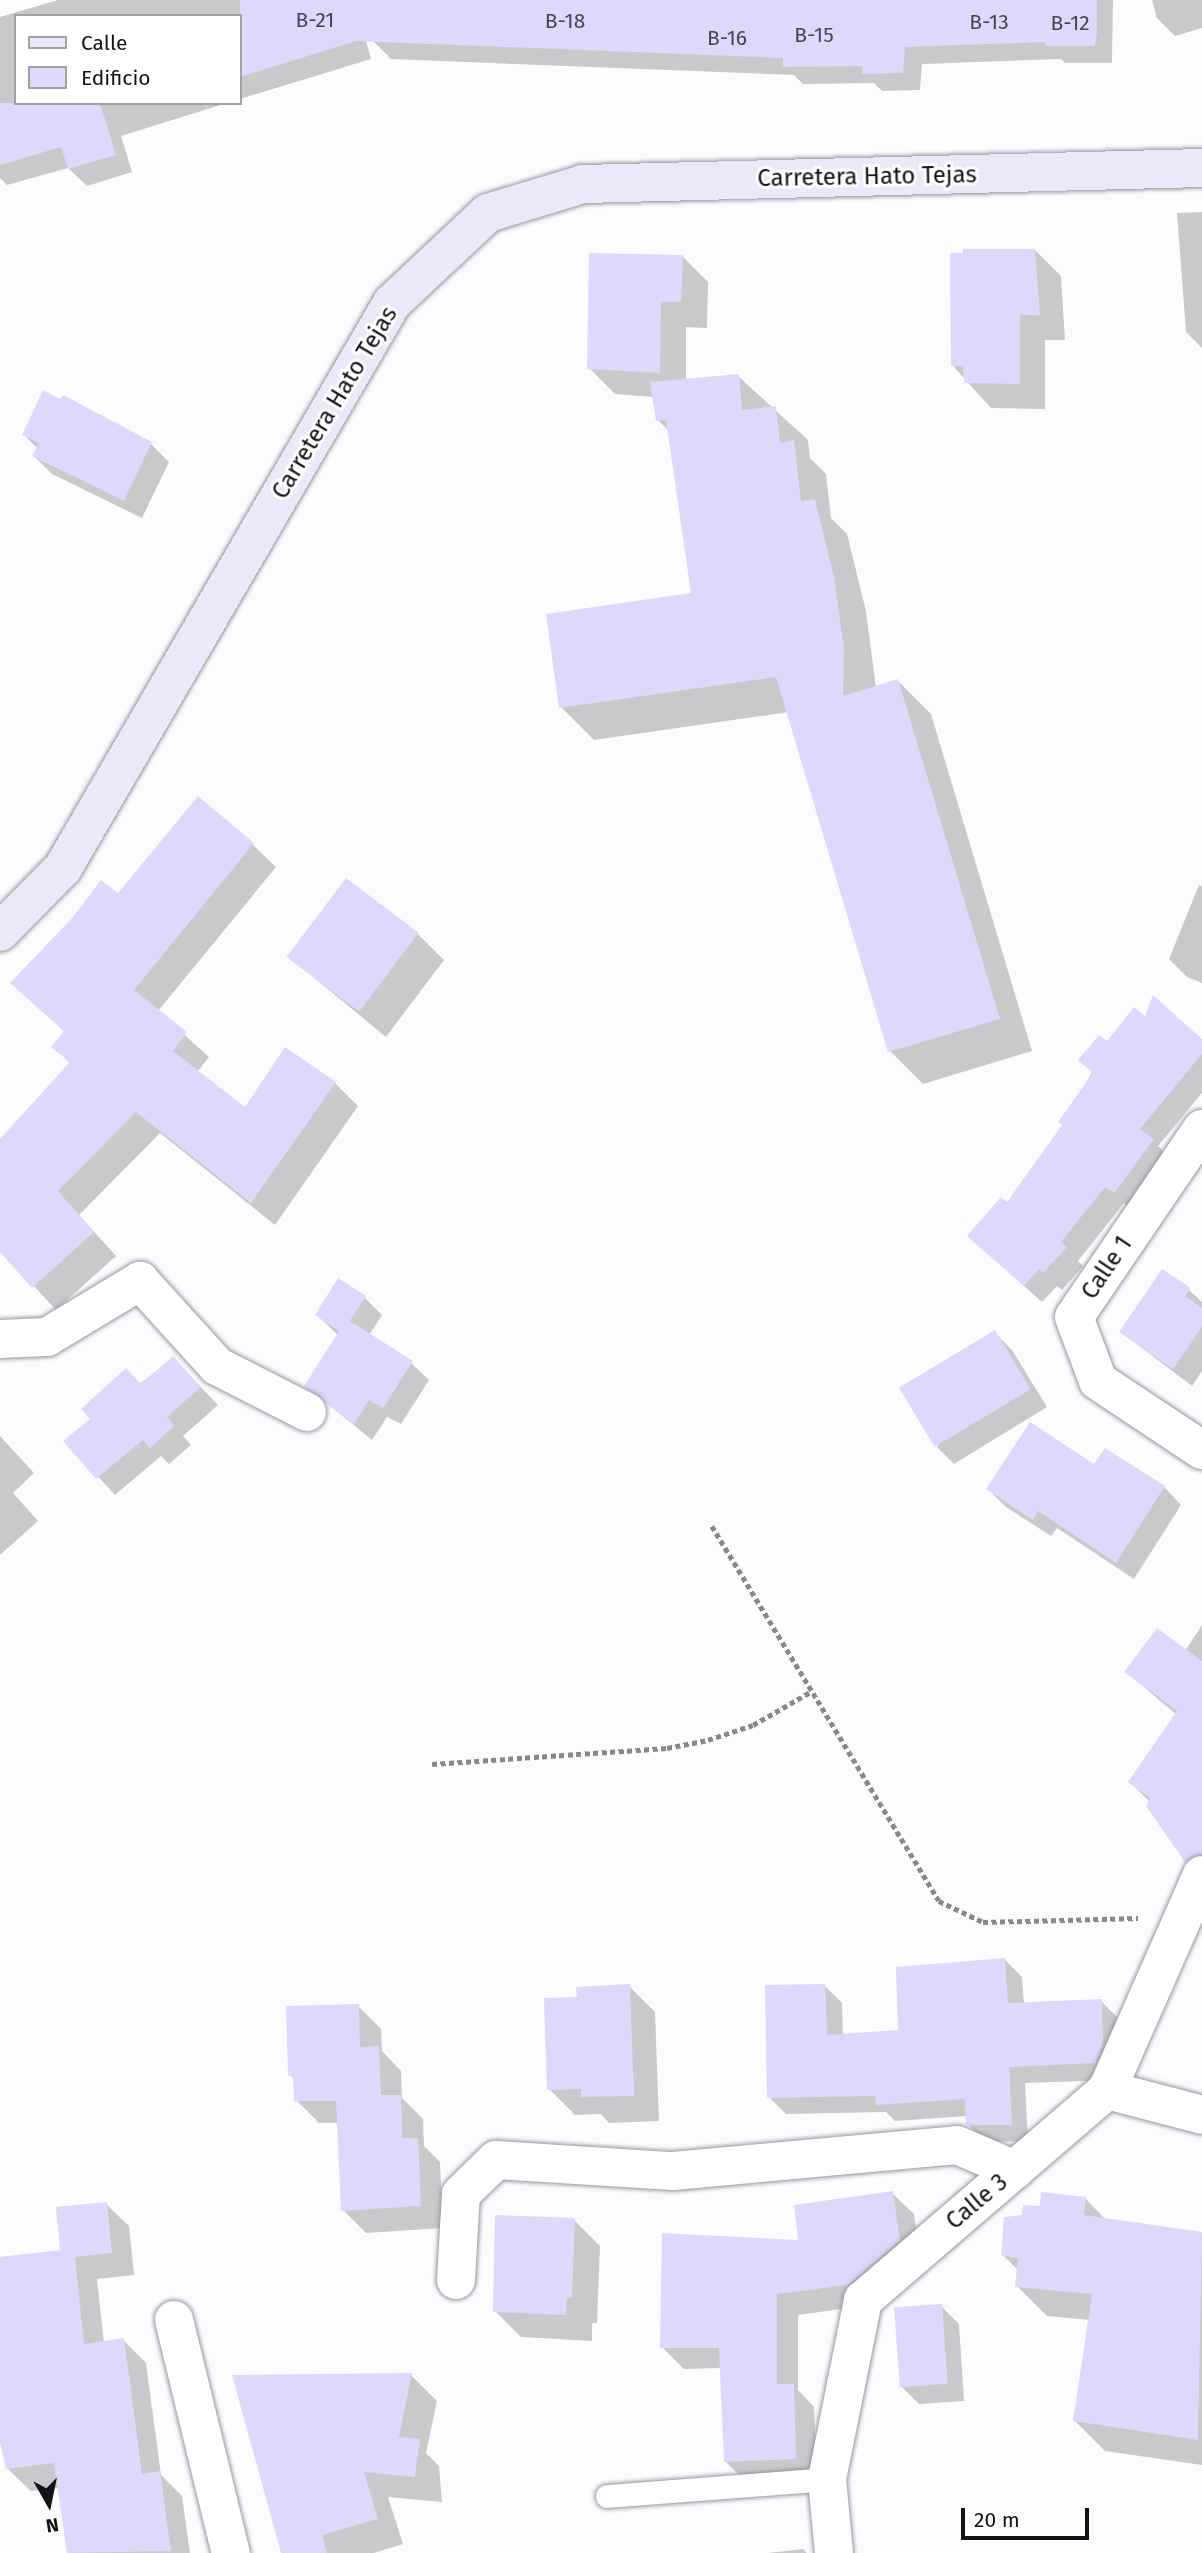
<!DOCTYPE html>
<html>
<head>
<meta charset="utf-8">
<style>
	body { margin:0 }
	#map { position:relative; width:1202px; height:2553px; overflow:hidden; background:#fcfbfe; font-family:"Fira Sans",sans-serif }
	div>[style] { position:absolute }
	[style*='--x'] { left:calc(var(--x)*1px); top:calc(var(--y)*1px); width:calc(var(--w)*1px); rotate:calc(var(--a)*1deg) }
	.shadow>* { inset:0; background:#0003 }
	.building>* { inset:0; background:#ddd8fc; transform-origin:0 0 }
	.path>* { height:4.5px; margin-top:-2.25px; transform-origin:0; background:repeating-linear-gradient(90deg,#88878b 0 5px,transparent 0 8.5px) }
	.roads { filter:drop-shadow(0 0 2px #9796a2) drop-shadow(0 0 2px #9796a2) }
	.lane>* { height:23px; margin:-11.5px; padding:0 11.5px; transform-origin:11.5px; border-radius:11.5px; background:#fff }
	.street>* { height:38px; margin:-19px; padding:0 19px; transform-origin:19px; border-radius:19px; background:#fff }
	.secondary>* { height:38px; margin:-19px; padding:0 19px; transform-origin:19px; border-radius:19px; background:#ece8fa }
	span { translate:-50% -50%; white-space:nowrap; text-align:center; line-height:1.15; -webkit-text-stroke:6px #fff; paint-order:stroke }
	.number-label { font-size:21px; color:#464450 }
	.number-label span { -webkit-text-stroke-width:0 }
	.street-label { font-size:24px; color:#131217 }
	.legend { position:absolute; left:14px; top:14px; width:228px; height:91px; box-sizing:border-box; background:#fff; border:2px solid #a1a0a2; margin:0; padding:9px 12px; list-style:none; font-size:21px; color:#131217 }
	.legend li { display:flex; align-items:center; gap:14px; height:35px }
	.legend b { width:35px; border:2px solid #a1a0a2 }
	.north { position:absolute; left:14px; top:2469px; width:70px; height:70px; -webkit-text-stroke:5px #fff; paint-order:stroke; rotate:171deg; font-size:19px; font-weight:700; line-height:28px; text-align:center; color:#131217 }
	.north::after { content:''; display:block; margin:auto; width:24px; height:32px; background:#131217; clip-path:polygon(50% 0,100% 100%,50% 72%,0 100%) }
	.scale { position:absolute; left:961px; top:2508px; width:128px; height:32px; box-sizing:border-box; border:4px solid #131217; border-top:0; padding-left:9px; font-size:21px; line-height:24px; white-space:nowrap; color:#131217; -webkit-text-stroke:5px #fff; paint-order:stroke }
</style>
</head>
<body>
<div id="map">
	<div class="shadow">
		<div style="clip-path:polygon(58px 0,355px 0,371px 59px,240px 99px,240px 16px,16px 16px,16px 103px,227px 103px,121px 136px,132px 172px,87px 186px,68px 168px,7px 185px,0 178px,0 17px)"></div>
		<div style="clip-path:polygon(375px 0,1113px 0,1112px 63px,1065px 63px,1061px 59px,922px 64px,920px 90px,882px 91px,874px 83px,803px 84px,794px 75px,391px 59px,373px 41px)"></div>
		<div style="clip-path:polygon(1152px 0,1202px 0,1202px 28px,1175px 36px,1157px 18px)"></div>
		<div style="clip-path:polygon(1202px 212px,1202px 348px,1186px 332px,1177px 213px)"></div>
		<div style="clip-path:polygon(1035px 250px,1061px 276px,1065px 340px,1045px 340px,1045px 409px,991px 408px,953px 366px)"></div>
		<div style="clip-path:polygon(682px 256px,708px 282px,707px 328px,686px 327px,686px 381px,738px 376px,808px 440px,810px 458px,826px 474px,831px 518px,847px 534px,866px 611px,876px 688px,898px 681px,931px 714px,1032px 1051px,923px 1084px,890px 1051px,789px 712px,594px 740px,561px 707px,693px 595px,670px 432px,658px 420px,654px 397px,615px 394px,589px 368px)"></div>
		<div style="clip-path:polygon(44px 392px,151px 444px,169px 462px,142px 518px,52px 474px,34px 456px,38px 449px,24px 435px)"></div>
		<div style="clip-path:polygon(252px 844px,276px 867px,158px 1011px,209px 1057px,197px 1072px,246px 1110px,335px 1083px,358px 1106px,275px 1225px,160px 1133px,79px 1215px,116px 1256px,56px 1310px,0 1249px,0 1142px,71px 1064px,53px 1046px,65px 1032px,36px 1006px,118px 895px)"></div>
		<div style="clip-path:polygon(1199px 885px,1202px 886px,1202px 983px,1187px 977px,1169px 959px)"></div>
		<div style="clip-path:polygon(418px 934px,444px 960px,386px 1037px,289px 957px)"></div>
		<div style="clip-path:polygon(1145px 1018px,1202px 1041px,1202px 1093px,1158px 1146px,1171px 1158px,1132px 1209px,1124px 1203px,1078px 1261px,1083px 1266px,1062px 1290px,1057px 1286px,1042px 1302px,987px 1253px,1007px 1204px,1064px 1126px,1107px 1043px)"></div>
		<div style="clip-path:polygon(1189px 1290px,1202px 1302px,1202px 1371px,1192px 1386px,1121px 1332px)"></div>
		<div style="clip-path:polygon(364px 1297px,382px 1315px,369px 1335px,411px 1363px,429px 1380px,401px 1424px,387px 1417px,372px 1440px,306px 1386px,338px 1335px,317px 1315px)"></div>
		<div style="clip-path:polygon(994px 1332px,1012px 1350px,1047px 1407px,954px 1464px,937px 1447px)"></div>
		<div style="clip-path:polygon(173px 1358px,218px 1405px,183px 1436px,191px 1445px,169px 1464px,161px 1456px,115px 1495px,66px 1442px)"></div>
		<div style="clip-path:polygon(0 1436px,34px 1473px,13px 1493px,38px 1521px,0 1555px)"></div>
		<div style="clip-path:polygon(1095px 1467px,1164px 1487px,1181px 1505px,1134px 1579px,1057px 1528px,1051px 1536px,1006px 1507px,988px 1489px)"></div>
		<div style="clip-path:polygon(1202px 1625px,1202px 1863px,1198px 1869px,1178px 1849px,1150px 1802px,1130px 1782px,1177px 1715px,1126px 1672px,1185px 1651px)"></div>
		<div style="clip-path:polygon(1005px 1960px,1022px 1977px,1024px 2004px,1101px 2001px,1118px 2018px,1112px 2080px,1025px 2083px,1028px 2141px,985px 2142px,968px 2124px,967px 2116px,895px 2121px,886px 2112px,786px 2114px,769px 2097px,825px 1986px,842px 2003px,843px 2036px,900px 2031px)"></div>
		<div style="clip-path:polygon(629px 1986px,655px 2012px,659px 2121px,609px 2123px,601px 2114px,575px 2115px,549px 2089px,579px 1999px)"></div>
		<div style="clip-path:polygon(358px 2006px,381px 2029px,382px 2051px,401px 2071px,402px 2098px,423px 2119px,424px 2146px,440px 2162px,443px 2228px,366px 2233px,343px 2210px,339px 2123px,319px 2123px,296px 2100px,295px 2080px,290px 2075px)"></div>
		<div style="clip-path:polygon(892px 2193px,914px 2214px,920px 2261px,870px 2305px,798px 2315px,798px 2390px,814px 2407px,817px 2480px,747px 2483px,726px 2462px,722px 2368px,684px 2369px,662px 2347px,800px 2242px)"></div>
		<div style="clip-path:polygon(1085px 2198px,1106px 2220px,1202px 2234px,1202px 2465px,1105px 2451px,1075px 2421px,1090px 2320px,1047px 2316px,1017px 2286px,1019px 2271px,1003px 2255px,1024px 2216px)"></div>
		<div style="clip-path:polygon(106px 2204px,129px 2226px,134px 2275px,97px 2279px,104px 2343px,123px 2340px,146px 2363px,161px 2475px,182px 2496px,190px 2553px,68px 2553px,60px 2488px,31px 2491px,8px 2469px,0 2434px,0 2258px,62px 2251px)"></div>
		<div style="clip-path:polygon(574px 2220px,600px 2246px,597px 2323px,592px 2323px,592px 2341px,521px 2337px,495px 2311px)"></div>
		<div style="clip-path:polygon(941px 2306px,959px 2324px,964px 2401px,919px 2404px,901px 2386px)"></div>
		<div style="clip-path:polygon(411px 2375px,437px 2401px,426px 2453px,439px 2466px,442px 2502px,388px 2497px,403px 2544px,374px 2553px,287px 2553px)"></div>
		<div style="clip-path:polygon(803px 2549px,807px 2553px,768px 2553px)"></div>
	</div>
	<div class="building">
		<div style="clip-path:polygon(240px 0,1097px 0,1097px 32px,1095px 46px,1045px 46px,1046px 42px,905px 47px,903px 73px,862px 74px,862px 66px,783px 67px,783px 58px,356px 41px,240px 77px)"></div>
		<div style="clip-path:polygon(0 103px,100px 103px,116px 155px,68px 169px,61px 147px,0 165px)"></div>
		<div style="clip-path:polygon(963px 249px,1035px 249px,1040px 315px,1020px 315px,1020px 384px,964px 383px,963px 366px,951px 366px,950px 253px,963px 253px)"></div>
		<div style="clip-path:polygon(589px 253px,683px 255px,681px 302px,661px 302px,660px 373px,587px 369px)"></div>
		<div style="clip-path:polygon(739px 374px,742px 410px,776px 406px,780px 443px,794px 440px,801px 501px,815px 499px,834px 577px,844px 649px,843px 696px,898px 679px,1000px 1019px,888px 1052px,776px 677px,559px 708px,546px 614px,691px 593px,666px 420px,656px 421px,650px 382px)"></div>
		<div style="clip-path:polygon(43px 390px,60px 399px,63px 395px,152px 442px,124px 501px,32px 456px,39px 443px,22px 435px)"></div>
		<div style="clip-path:polygon(198px 796px,254px 843px,134px 990px,187px 1032px,173px 1051px,245px 1107px,285px 1047px,336px 1082px,251px 1203px,136px 1112px,58px 1191px,94px 1232px,32px 1288px,0 1252px,0 1139px,70px 1062px,51px 1047px,64px 1031px,10px 983px,73px 917px,101px 880px,118px 893px)"></div>
		<div style="left:346px;top:878px;width:91px;height:99px;rotate:37deg"></div>
		<div style="clip-path:polygon(1153px 995px,1202px 1039px,1202px 1054px,1140px 1129px,1154px 1139px,1114px 1193px,1105px 1187px,1061px 1242px,1067px 1247px,1043px 1273px,1039px 1269px,1024px 1286px,967px 1236px,1001px 1197px,1007px 1202px,1062px 1125px,1058px 1122px,1093px 1073px,1078px 1060px,1099px 1035px,1107px 1041px,1134px 1007px,1145px 1016px)"></div>
		<div style="clip-path:polygon(1162px 1269px,1191px 1288px,1185px 1296px,1202px 1308px,1202px 1327px,1173px 1369px,1119px 1332px)"></div>
		<div style="clip-path:polygon(338px 1278px,366px 1296px,350px 1321px,413px 1361px,383px 1408px,369px 1400px,354px 1424px,304px 1386px,339px 1331px,315px 1315px)"></div>
		<div style="left:995px;top:1330px;width:69px;height:112px;rotate:59deg"></div>
		<div style="clip-path:polygon(173px 1356px,201px 1387px,167px 1417px,174px 1426px,150px 1448px,143px 1440px,96px 1479px,63px 1441px,90px 1419px,81px 1409px,126px 1368px,141px 1384px)"></div>
		<div style="clip-path:polygon(1030px 1422px,1094px 1464px,1105px 1448px,1165px 1486px,1116px 1563px,1038px 1511px,1033px 1520px,986px 1489px)"></div>
		<div style="clip-path:polygon(1157px 1628px,1202px 1661px,1202px 1854px,1185px 1862px,1146px 1806px,1150px 1798px,1128px 1782px,1177px 1711px,1124px 1672px)"></div>
		<div style="clip-path:polygon(1005px 1958px,1008px 2003px,1102px 1999px,1103px 2044px,1095px 2063px,1009px 2067px,1012px 2125px,966px 2125px,965px 2099px,876px 2105px,875px 2096px,767px 2098px,765px 1985px,825px 1984px,827px 2035px,898px 2030px,896px 1967px)"></div>
		<div style="clip-path:polygon(630px 1984px,634px 2096px,581px 2097px,581px 2089px,547px 2090px,544px 1998px,577px 1997px,576px 1987px)"></div>
		<div style="clip-path:polygon(359px 2004px,360px 2047px,379px 2046px,381px 2095px,401px 2095px,402px 2138px,418px 2138px,421px 2206px,341px 2211px,336px 2101px,294px 2101px,293px 2076px,288px 2076px,286px 2006px)"></div>
		<div style="clip-path:polygon(893px 2191px,900px 2240px,848px 2285px,777px 2294px,777px 2384px,794px 2384px,796px 2459px,724px 2462px,719px 2348px,660px 2348px,662px 2233px,798px 2240px,794px 2205px)"></div>
		<div style="clip-path:polygon(1041px 2192px,1086px 2197px,1084px 2215px,1202px 2232px,1198px 2440px,1073px 2421px,1092px 2294px,1015px 2287px,1018px 2258px,1001px 2256px,1004px 2217px,1022px 2215px,1023px 2205px,1040px 2206px)"></div>
		<div style="clip-path:polygon(107px 2202px,112px 2253px,75px 2257px,84px 2344px,124px 2338px,142px 2474px,160px 2471px,171px 2551px,67px 2553px,54px 2463px,6px 2469px,0 2442px,0 2257px,60px 2250px,56px 2207px)"></div>
		<div style="clip-path:polygon(495px 2215px,575px 2218px,572px 2298px,567px 2298px,566px 2315px,493px 2312px)"></div>
		<div style="left:942px;top:2304px;width:80px;height:48px;rotate:86deg"></div>
		<div style="clip-path:polygon(412px 2373px,399px 2437px,420px 2439px,415px 2477px,364px 2472px,378px 2519px,322px 2535px,327px 2553px,281px 2553px,232px 2375px)"></div>
	</div>
	<div class="path">
		<div style="--x:712;--y:1526;--w:438;--a:58.8"></div>
		<div style="--x:939;--y:1901;--w:49;--a:25.5"></div>
		<div style="--x:983;--y:1922;--w:155;--a:-1.5"></div>
		<div style="--x:432;--y:1764;--w:236;--a:-3.9"></div>
		<div style="--x:667;--y:1748;--w:42;--a:-11"></div>
		<div style="--x:708;--y:1740;--w:47;--a:-18.4"></div>
		<div style="--x:753;--y:1725;--w:68;--a:-30"></div>
	</div>
	<div class="roads">
		<div class="lane">
			<div style="--x:607;--y:2496;--w:221;--a:-4.4"></div>
		</div>
		<div class="street">
			<div style="--x:1202;--y:1129;--w:227;--a:124.2"></div>
			<div style="--x:1074;--y:1317;--w:68;--a:69.4"></div>
			<div style="--x:1098;--y:1381;--w:125;--a:33.6"></div>
			<div style="--x:0;--y:1339;--w:47;--a:-2.4"></div>
			<div style="--x:47;--y:1337;--w:109;--a:-31.1"></div>
			<div style="--x:140;--y:1281;--w:115;--a:47.8"></div>
			<div style="--x:217;--y:1366;--w:101;--a:27.1"></div>
			<div style="--x:1107;--y:2090;--w:98;--a:14.7"></div>
			<div style="--x:456;--y:2280;--w:86;--a:-86.7"></div>
			<div style="--x:461;--y:2194;--w:49;--a:-44.2"></div>
			<div style="--x:496;--y:2160;--w:177;--a:3.6"></div>
			<div style="--x:673;--y:2171;--w:285;--a:-5.2"></div>
			<div style="--x:957;--y:2145;--w:63;--a:23.3"></div>
			<div style="--x:174;--y:2320;--w:240;--a:76.3"></div>
			<div style="--x:834;--y:2553;--w:74;--a:-95.4"></div>
			<div style="--x:827;--y:2479;--w:183;--a:-78.6"></div>
			<div style="--x:863;--y:2300;--w:322;--a:-40.7"></div>
			<div style="--x:1107;--y:2090;--w:235;--a:-66.2"></div>
		</div>
		<div class="secondary">
			<div style="--x:0;--y:932;--w:90;--a:-45.5"></div>
			<div style="--x:63;--y:868;--w:654;--a:-59.79"></div>
			<div style="--x:392;--y:303;--w:132;--a:-43.2"></div>
			<div style="--x:488;--y:213;--w:99;--a:-17"></div>
			<div style="--x:583;--y:184;--w:619;--a:-1.48"></div>
		</div>
	</div>
	<div class="number-label">
		<span style="left:315px;top:20px">B-21</span>
		<span style="left:565px;top:21px">B-18</span>
		<span style="left:989px;top:22px">B-13</span>
		<span style="left:1070px;top:23px">B-12</span>
		<span style="left:814px;top:35px">B-15</span>
		<span style="left:727px;top:38px">B-16</span>
	</div>
	<div class="street-label">
		<span style="left:867px;top:177px;rotate:-1deg">Carretera Hato Tejas</span>
		<span style="left:335px;top:403px;rotate:-59deg">Carretera Hato Tejas</span>
		<span style="left:1107px;top:1268px;rotate:-56deg">Calle 1</span>
		<span style="left:977px;top:2202px;rotate:-40deg">Calle 3</span>
	</div>
	<ul class="legend">
	<li><b style="height:9px;background:#ece8fa"></b>Calle</li>
	<li><b style="height:19px;background:#ddd8fc"></b>Edificio</li>
	</ul>
	<div class="north">N</div>
	<div class="scale">20 m</div>
</div>
</body>
</html>
